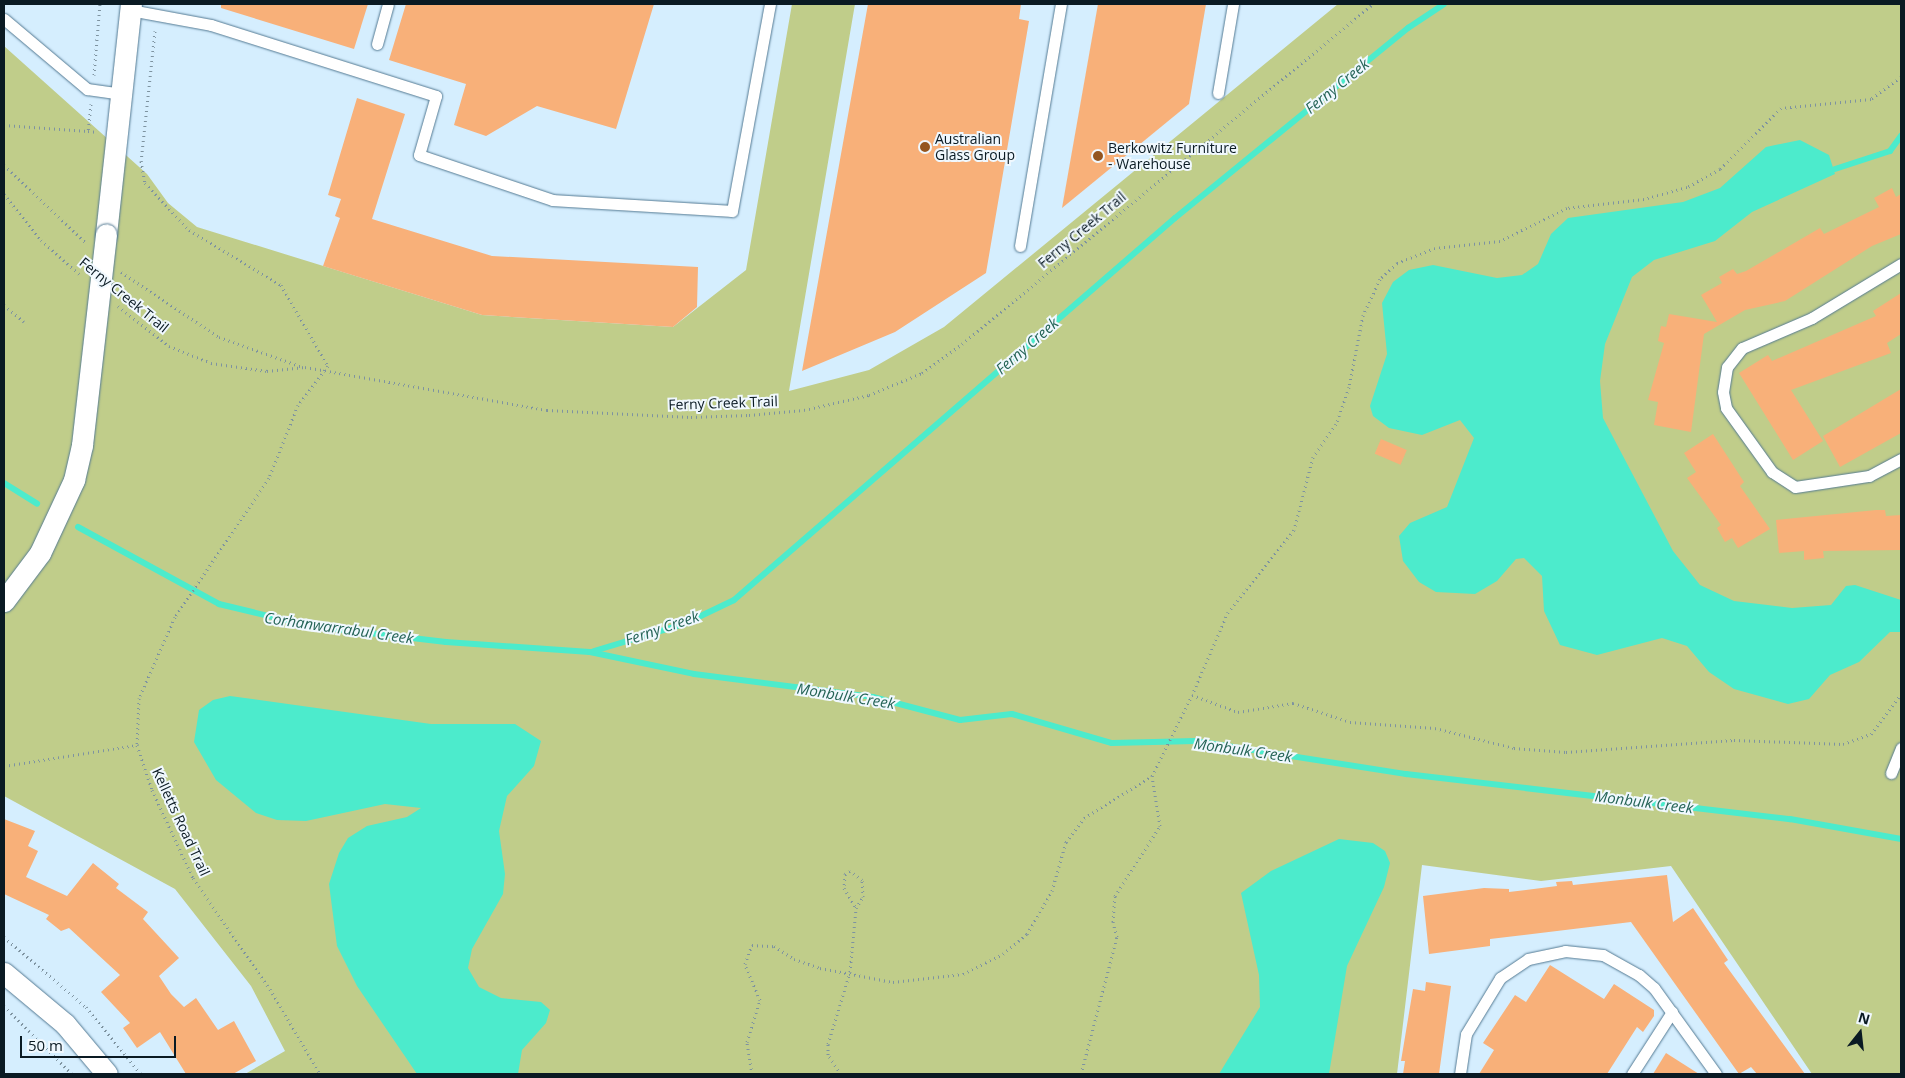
<!DOCTYPE html>
<html>
<head>
<meta charset="utf-8">
<style>
	body { margin:0 }
	#map { position:relative; width:1905px; height:1078px; overflow:hidden; background:#d5eefe; font-family:"Open Sans",sans-serif }
	div>[style] { position:absolute }
	[style*='--x'] { left:calc(var(--x)*1px); top:calc(var(--y)*1px); width:calc(var(--w)*1px); rotate:calc(var(--a)*1deg) }
	.green>* { inset:0; background:#c0cd8a }
	.water>* { inset:0; background:#4cebcc }
	.stream>* { height:6px; margin:-3px; padding:0 3px; transform-origin:3px; border-radius:3px; background:#4cebcc }
	.building>* { inset:0; background:#f8b079; transform-origin:0 0 }
	.path>* { height:3px; margin-top:-1.5px; transform-origin:0; background:repeating-linear-gradient(90deg,#7e93a0 0 1px,transparent 0 5px) }
	.roads { filter:drop-shadow(0 0 1px #547a93) drop-shadow(0 0 1px #547a93) }
	.lane>* { height:11px; margin:-5.5px; padding:0 5.5px; transform-origin:5.5px; border-radius:5.5px; background:#fff }
	.street>* { height:21px; margin:-10.5px; padding:0 10.5px; transform-origin:10.5px; border-radius:10.5px; background:#fff }
	.bridges { filter:drop-shadow(0 0 1px #547a93) drop-shadow(0 0 1px #547a93) }
	.street-bridge>* { height:21px; margin:-10.5px; padding:0 10.5px; transform-origin:10.5px; border-radius:10.5px; background:#fff }
	.dots>* { width:14px; height:14px; translate:-50% -50%; box-sizing:border-box; border:2px solid #f0f8fe; border-radius:50% }
	span { translate:-50% -50%; white-space:nowrap; text-align:center; line-height:1.15; -webkit-text-stroke:4px #f0f8fe; paint-order:stroke }
	.poi-label { font-size:14px; color:#0a1a23 }
	.left { translate:0 -50%; text-align:left }
	.street-label { font-size:14px; color:#0a1a23 }
	.water-label { font-size:15px; color:#246356; font-style:italic }
	.frame { position:absolute; inset:0; border:5px solid #0a1a23; pointer-events:none }
	.north { position:absolute; left:1835px; top:1008px; width:50px; height:50px; -webkit-text-stroke:4px #f0f8fe; paint-order:stroke; rotate:16deg; font-size:14px; font-weight:700; line-height:20px; text-align:center; color:#0a1a23 }
	.north::after { content:''; display:block; margin:auto; width:18px; height:22px; background:#0a1a23; clip-path:polygon(50% 0,100% 100%,50% 72%,0 100%) }
	.scale { position:absolute; left:20px; top:1036px; width:156px; height:22px; box-sizing:border-box; border:2px solid #0a1a23; border-top:0; padding-left:6px; font-size:15px; line-height:18px; white-space:nowrap; color:#0a1a23; -webkit-text-stroke:4px #f0f8fe; paint-order:stroke }
</style>
</head>
<body>
<div id="map">
	<div class="green">
		<div style="clip-path:polygon(792px 4px,855px 4px,789px 391px,869px 370px,944px 327px,1338px 4px,1901px 4px,1901px 1074px,1812px 1074px,1671px 866px,1541px 881px,1422px 865px,1397px 1074px,245px 1074px,285px 1051px,251px 986px,175px 889px,4px 796px,4px 46px,147px 174px,168px 203px,197px 227px,482px 315px,673px 327px,746px 270px)"></div>
	</div>
	<div class="water">
		<div style="clip-path:polygon(1800px 140px,1829px 155px,1835px 174px,1752px 212px,1715px 241px,1654px 260px,1632px 277px,1605px 344px,1600px 381px,1603px 418px,1673px 551px,1700px 585px,1734px 601px,1792px 608px,1831px 605px,1846px 586px,1855px 585px,1901px 600px,1901px 632px,1890px 632px,1859px 662px,1830px 675px,1809px 699px,1788px 704px,1734px 689px,1709px 672px,1687px 646px,1662px 638px,1597px 655px,1560px 645px,1544px 611px,1542px 576px,1524px 558px,1516px 559px,1497px 581px,1475px 594px,1436px 592px,1419px 582px,1403px 561px,1399px 536px,1410px 523px,1447px 507px,1474px 438px,1460px 420px,1422px 435px,1389px 428px,1373px 416px,1370px 406px,1387px 354px,1382px 303px,1393px 282px,1409px 270px,1433px 265px,1497px 278px,1522px 275px,1538px 264px,1551px 234px,1568px 218px,1683px 202px,1720px 188px,1766px 147px)"></div>
		<div style="clip-path:polygon(230px 696px,431px 724px,515px 724px,541px 741px,534px 766px,507px 796px,499px 831px,505px 874px,503px 894px,472px 949px,468px 968px,479px 987px,501px 998px,541px 1002px,550px 1010px,546px 1023px,522px 1050px,518px 1074px,417px 1074px,357px 986px,337px 946px,329px 884px,339px 853px,348px 838px,367px 826px,407px 817px,421px 808px,385px 804px,306px 821px,277px 820px,256px 813px,216px 780px,194px 742px,199px 710px,213px 700px)"></div>
		<div style="clip-path:polygon(1339px 839px,1373px 843px,1385px 851px,1390px 863px,1384px 887px,1347px 966px,1329px 1074px,1219px 1074px,1260px 1007px,1259px 975px,1241px 893px,1271px 871px)"></div>
	</div>
	<div class="stream">
		<div style="--x:1835;--y:169;--w:58;--a:-18.1"></div>
		<div style="--x:1890;--y:151;--w:19;--a:-54"></div>
		<div style="--x:4;--y:483;--w:39;--a:32"></div>
		<div style="--x:78;--y:527;--w:161;--a:28.6"></div>
		<div style="--x:219;--y:604;--w:94;--a:13.6"></div>
		<div style="--x:310;--y:626;--w:137;--a:6.7"></div>
		<div style="--x:446;--y:642;--w:144;--a:4"></div>
		<div style="--x:590;--y:652;--w:106;--a:11.9"></div>
		<div style="--x:694;--y:674;--w:180;--a:7.3"></div>
		<div style="--x:873;--y:697;--w:90;--a:14.8"></div>
		<div style="--x:960;--y:720;--w:52;--a:-6.6"></div>
		<div style="--x:1012;--y:714;--w:104;--a:16.2"></div>
		<div style="--x:1112;--y:743;--w:83;--a:-1.4"></div>
		<div style="--x:1195;--y:741;--w:214;--a:8.9"></div>
		<div style="--x:1406;--y:774;--w:387;--a:6.7"></div>
		<div style="--x:1790;--y:819;--w:113;--a:10.2"></div>
		<div style="--x:594;--y:651;--w:94;--a:-16.7"></div>
		<div style="--x:684;--y:624;--w:55;--a:-25.6"></div>
		<div style="--x:734;--y:600;--w:583;--a:-40.9"></div>
		<div style="--x:1175;--y:218;--w:301;--a:-39.2"></div>
		<div style="--x:1408;--y:28;--w:43;--a:-33.7"></div>
	</div>
	<div class="building">
		<div style="clip-path:polygon(221px 4px,368px 4px,354px 49px,221px 8px)"></div>
		<div style="clip-path:polygon(406px 4px,654px 4px,616px 129px,537px 106px,486px 136px,454px 125px,466px 84px,389px 60px)"></div>
		<div style="clip-path:polygon(868px 4px,1021px 4px,1019px 19px,1029px 21px,986px 273px,895px 332px,802px 371px)"></div>
		<div style="clip-path:polygon(1098px 4px,1206px 4px,1189px 104px,1062px 208px)"></div>
		<div style="clip-path:polygon(357px 98px,405px 114px,372px 219px,492px 256px,698px 267px,697px 307px,673px 327px,482px 315px,323px 266px,340px 218px,335px 216px,341px 199px,328px 195px)"></div>
		<div style="clip-path:polygon(1892px 188px,1896px 197px,1901px 194px,1901px 234px,1872px 246px,1785px 301px,1745px 310px,1704px 334px,1691px 432px,1654px 425px,1658px 402px,1648px 400px,1664px 343px,1658px 341px,1661px 326px,1666px 327px,1669px 314px,1717px 322px,1701px 295px,1722px 283px,1719px 277px,1733px 269px,1737px 274px,1746px 271px,1820px 228px,1824px 234px,1879px 207px,1874px 198px)"></div>
		<div style="clip-path:polygon(1901px 293px,1901px 334px,1887px 343px,1891px 353px,1791px 390px,1823px 441px,1793px 460px,1739px 373px,1768px 355px,1772px 361px,1876px 316px,1873px 311px)"></div>
		<div style="clip-path:polygon(1901px 389px,1901px 433px,1840px 467px,1823px 436px)"></div>
		<div style="clip-path:polygon(1713px 434px,1744px 482px,1740px 486px,1770px 529px,1738px 548px,1732px 538px,1725px 542px,1717px 528px,1721px 525px,1687px 478px,1696px 472px,1684px 453px)"></div>
		<div style="left:1381px;top:439px;width:28px;height:16px;rotate:23deg"></div>
		<div style="clip-path:polygon(1876px 510px,1885px 510px,1886px 516px,1901px 515px,1901px 550px,1823px 551px,1824px 558px,1804px 560px,1804px 551px,1779px 553px,1776px 520px)"></div>
		<div style="clip-path:polygon(4px 819px,35px 831px,28px 846px,38px 851px,26px 877px,67px 896px,93px 863px,119px 884px,116px 888px,148px 912px,143px 919px,179px 958px,159px 976px,171px 994px,184px 1007px,196px 998px,218px 1030px,234px 1021px,256px 1061px,233px 1074px,186px 1074px,160px 1032px,137px 1048px,123px 1028px,130px 1023px,101px 992px,120px 975px,69px 928px,61px 931px,46px 919px,49px 915px,4px 894px)"></div>
		<div style="clip-path:polygon(1667px 875px,1673px 922px,1693px 908px,1728px 960px,1724px 963px,1805px 1074px,1757px 1074px,1751px 1067px,1739px 1074px,1631px 922px,1490px 939px,1490px 946px,1429px 954px,1423px 896px,1484px 888px,1509px 889px,1509px 892px,1557px 886px,1556px 882px,1572px 881px,1573px 885px)"></div>
		<div style="clip-path:polygon(1550px 965px,1604px 999px,1614px 984px,1654px 1010px,1654px 1016px,1643px 1032px,1637px 1027px,1607px 1074px,1479px 1074px,1494px 1050px,1483px 1043px,1515px 995px,1526px 1002px)"></div>
		<div style="clip-path:polygon(1426px 982px,1451px 986px,1439px 1074px,1403px 1074px,1405px 1061px,1401px 1061px,1413px 989px,1425px 991px)"></div>
		<div style="clip-path:polygon(1666px 1053px,1699px 1074px,1653px 1074px)"></div>
	</div>
	<div class="path">
		<div style="--x:155;--y:31;--w:131;--a:96.1"></div>
		<div style="--x:141;--y:161;--w:22;--a:80"></div>
		<div style="--x:145;--y:183;--w:64;--a:46.9"></div>
		<div style="--x:189;--y:230;--w:107;--a:30.9"></div>
		<div style="--x:281;--y:285;--w:94;--a:59.9"></div>
		<div style="--x:328;--y:366;--w:49;--a:127.6"></div>
		<div style="--x:298;--y:405;--w:79;--a:111.7"></div>
		<div style="--x:269;--y:478;--w:168;--a:124.1"></div>
		<div style="--x:175;--y:617;--w:89;--a:114"></div>
		<div style="--x:139;--y:698;--w:47;--a:92.4"></div>
		<div style="--x:137;--y:745;--w:47;--a:71.6"></div>
		<div style="--x:152;--y:790;--w:97;--a:65"></div>
		<div style="--x:193;--y:878;--w:135;--a:55.3"></div>
		<div style="--x:270;--y:989;--w:99;--a:59.5"></div>
		<div style="--x:94;--y:75;--w:71;--a:-85.2"></div>
		<div style="--x:1901;--y:77;--w:37;--a:144"></div>
		<div style="--x:1871;--y:99;--w:90;--a:174.3"></div>
		<div style="--x:1781;--y:108;--w:86;--a:135"></div>
		<div style="--x:1720;--y:169;--w:38;--a:151"></div>
		<div style="--x:1687;--y:187;--w:45;--a:164.4"></div>
		<div style="--x:1644;--y:199;--w:78;--a:173.3"></div>
		<div style="--x:1567;--y:208;--w:75;--a:153.8"></div>
		<div style="--x:1500;--y:241;--w:65;--a:173.9"></div>
		<div style="--x:1435;--y:248;--w:41;--a:158.5"></div>
		<div style="--x:1397;--y:263;--w:23;--a:137"></div>
		<div style="--x:1380;--y:279;--w:40;--a:115"></div>
		<div style="--x:1363;--y:315;--w:73;--a:101"></div>
		<div style="--x:1349;--y:387;--w:39;--a:109"></div>
		<div style="--x:1336;--y:424;--w:40;--a:124.9"></div>
		<div style="--x:1313;--y:457;--w:75;--a:104.6"></div>
		<div style="--x:1294;--y:530;--w:105;--a:128.8"></div>
		<div style="--x:1228;--y:612;--w:90;--a:113.4"></div>
		<div style="--x:1192;--y:695;--w:49;--a:20.3"></div>
		<div style="--x:1238;--y:712;--w:56;--a:-9.3"></div>
		<div style="--x:1293;--y:703;--w:60;--a:18.4"></div>
		<div style="--x:1350;--y:722;--w:85;--a:4"></div>
		<div style="--x:1435;--y:728;--w:81;--a:14.2"></div>
		<div style="--x:1514;--y:748;--w:52;--a:4.4"></div>
		<div style="--x:1566;--y:752;--w:168;--a:-4.1"></div>
		<div style="--x:1734;--y:740;--w:109;--a:2.1"></div>
		<div style="--x:1843;--y:744;--w:30;--a:-20"></div>
		<div style="--x:1871;--y:734;--w:50;--a:-53.1"></div>
		<div style="--x:91;--y:104;--w:27;--a:96"></div>
		<div style="--x:88;--y:131;--w:10;--a:6"></div>
		<div style="--x:4;--y:125;--w:84;--a:4.1"></div>
		<div style="--x:4;--y:165;--w:112;--a:43.5"></div>
		<div style="--x:4;--y:194;--w:59;--a:51.2"></div>
		<div style="--x:41;--y:240;--w:52;--a:41.9"></div>
		<div style="--x:121;--y:272;--w:118;--a:33.6"></div>
		<div style="--x:219;--y:337;--w:89;--a:19.7"></div>
		<div style="--x:4;--y:305;--w:26;--a:40"></div>
		<div style="--x:118;--y:306;--w:65;--a:38.1"></div>
		<div style="--x:169;--y:346;--w:45;--a:22"></div>
		<div style="--x:211;--y:363;--w:57;--a:8.1"></div>
		<div style="--x:267;--y:371;--w:38;--a:-6"></div>
		<div style="--x:305;--y:367;--w:246;--a:10.1"></div>
		<div style="--x:547;--y:410;--w:144;--a:2.8"></div>
		<div style="--x:691;--y:417;--w:58;--a:-2"></div>
		<div style="--x:749;--y:415;--w:55;--a:-5.2"></div>
		<div style="--x:804;--y:410;--w:67;--a:-13"></div>
		<div style="--x:869;--y:395;--w:57;--a:-22.5"></div>
		<div style="--x:922;--y:373;--w:49;--a:-35.9"></div>
		<div style="--x:962;--y:344;--w:533;--a:-39.6"></div>
		<div style="--x:4;--y:766;--w:135;--a:-9"></div>
		<div style="--x:4;--y:937;--w:108;--a:40.5"></div>
		<div style="--x:86;--y:1007;--w:87;--a:50.6"></div>
		<div style="--x:4;--y:1006;--w:96;--a:45"></div>
		<div style="--x:752;--y:1074;--w:32;--a:-99"></div>
		<div style="--x:747;--y:1042;--w:44;--a:-72.8"></div>
		<div style="--x:760;--y:1000;--w:39;--a:-113"></div>
		<div style="--x:745;--y:964;--w:20;--a:-70"></div>
		<div style="--x:752;--y:945;--w:22;--a:3"></div>
		<div style="--x:774;--y:946;--w:24;--a:33"></div>
		<div style="--x:794;--y:959;--w:28;--a:19"></div>
		<div style="--x:820;--y:968;--w:74;--a:10.9"></div>
		<div style="--x:893;--y:982;--w:70;--a:-6.5"></div>
		<div style="--x:963;--y:974;--w:45;--a:-26.6"></div>
		<div style="--x:1003;--y:954;--w:31;--a:-40"></div>
		<div style="--x:1027;--y:934;--w:50;--a:-59.8"></div>
		<div style="--x:1052;--y:891;--w:51;--a:-74.1"></div>
		<div style="--x:1066;--y:842;--w:30;--a:-53"></div>
		<div style="--x:1084;--y:818;--w:80;--a:-31.7"></div>
		<div style="--x:841;--y:1074;--w:23;--a:-124"></div>
		<div style="--x:828;--y:1055;--w:11;--a:-90"></div>
		<div style="--x:828;--y:1044;--w:75;--a:-73"></div>
		<div style="--x:850;--y:972;--w:64;--a:-84.6"></div>
		<div style="--x:856;--y:908;--w:13;--a:-58"></div>
		<div style="--x:863;--y:897;--w:17;--a:-93"></div>
		<div style="--x:862;--y:880;--w:15;--a:-143"></div>
		<div style="--x:850;--y:871;--w:6;--a:149"></div>
		<div style="--x:845;--y:874;--w:14;--a:94"></div>
		<div style="--x:844;--y:888;--w:23;--a:59"></div>
		<div style="--x:1081;--y:1074;--w:142;--a:-75.3"></div>
		<div style="--x:1117;--y:937;--w:16;--a:-105"></div>
		<div style="--x:1113;--y:922;--w:26;--a:-86"></div>
		<div style="--x:1115;--y:896;--w:83;--a:-57.3"></div>
		<div style="--x:1160;--y:826;--w:51;--a:-99.1"></div>
		<div style="--x:1152;--y:776;--w:90;--a:-63.7"></div>
	</div>
	<div class="roads">
		<div class="lane">
			<div style="--x:130;--y:10;--w:82;--a:10.5"></div>
			<div style="--x:211;--y:25;--w:236;--a:17.5"></div>
			<div style="--x:436;--y:96;--w:61;--a:106.1"></div>
			<div style="--x:419;--y:155;--w:141;--a:18.6"></div>
			<div style="--x:553;--y:200;--w:179;--a:3.5"></div>
			<div style="--x:732;--y:211;--w:210;--a:-79.6"></div>
			<div style="--x:4;--y:19;--w:109;--a:40.1"></div>
			<div style="--x:87;--y:89;--w:34;--a:8"></div>
			<div style="--x:377;--y:44;--w:41;--a:-74.6"></div>
			<div style="--x:1218;--y:93;--w:90;--a:-80.4"></div>
			<div style="--x:1020;--y:246;--w:245;--a:-80.4"></div>
			<div style="--x:1901;--y:264;--w:104;--a:148.8"></div>
			<div style="--x:1812;--y:318;--w:76;--a:156.8"></div>
			<div style="--x:1742;--y:348;--w:24;--a:128"></div>
			<div style="--x:1727;--y:367;--w:25;--a:99"></div>
			<div style="--x:1723;--y:392;--w:16;--a:79"></div>
			<div style="--x:1726;--y:408;--w:79;--a:54.3"></div>
			<div style="--x:1772;--y:472;--w:27;--a:33"></div>
			<div style="--x:1795;--y:487;--w:75;--a:-8.5"></div>
			<div style="--x:1869;--y:476;--w:36;--a:-28"></div>
			<div style="--x:1891;--y:773;--w:27;--a:-68"></div>
			<div style="--x:1460;--y:1074;--w:40;--a:-81.5"></div>
			<div style="--x:1466;--y:1034;--w:66;--a:-58.7"></div>
			<div style="--x:1500;--y:978;--w:34;--a:-34"></div>
			<div style="--x:1528;--y:959;--w:38;--a:-12"></div>
			<div style="--x:1565;--y:951;--w:38;--a:6"></div>
			<div style="--x:1603;--y:955;--w:41;--a:29.1"></div>
			<div style="--x:1639;--y:975;--w:20;--a:41"></div>
			<div style="--x:1654;--y:988;--w:106;--a:54.2"></div>
			<div style="--x:1632;--y:1074;--w:74;--a:-57.2"></div>
		</div>
		<div class="street">
			<div style="--x:106;--y:234;--w:231;--a:-83.8"></div>
			<div style="--x:4;--y:973;--w:80;--a:39.9"></div>
			<div style="--x:65;--y:1024;--w:65;--a:50"></div>
		</div>
	</div>
	<div class="bridges">
		<div class="street-bridge">
			<div style="--x:4;--y:601;--w:60;--a:-53.1"></div>
			<div style="--x:40;--y:553;--w:81;--a:-65"></div>
			<div style="--x:74;--y:480;--w:36;--a:-77"></div>
			<div style="--x:82;--y:445;--w:212;--a:-83.5"></div>
		</div>
	</div>
	<div class="dots">
		<div style="left:925px;top:147px;background:#95551e"></div>
		<div style="left:1098px;top:156px;background:#95551e"></div>
	</div>
	<div class="poi-label">
		<span class="left" style="left:935px;top:147px">Australian<br>Glass Group</span>
		<span class="left" style="left:1108px;top:156px">Berkowitz Furniture<br>- Warehouse</span>
	</div>
	<div class="street-label">
		<span style="left:1082px;top:230px;rotate:-40deg">Ferny Creek Trail</span>
		<span style="left:124px;top:295px;rotate:39deg">Ferny Creek Trail</span>
		<span style="left:723px;top:403px;rotate:-2deg">Ferny Creek Trail</span>
		<span style="left:181px;top:822px;rotate:65deg">Kelletts Road Trail</span>
	</div>
	<div class="water-label">
		<span style="left:1337px;top:86px;rotate:-39deg">Ferny Creek</span>
		<span style="left:1027px;top:346px;rotate:-41deg">Ferny Creek</span>
		<span style="left:339px;top:628px;rotate:8deg">Corhanwarrabul Creek</span>
		<span style="left:662px;top:628px;rotate:-19deg">Ferny Creek</span>
		<span style="left:846px;top:696px;rotate:9deg">Monbulk Creek</span>
		<span style="left:1243px;top:750px;rotate:8deg">Monbulk Creek</span>
		<span style="left:1644px;top:802px;rotate:7deg">Monbulk Creek</span>
	</div>
	<div class="frame"></div>
	<div class="north">N</div>
	<div class="scale">50 m</div>
</div>
</body>
</html>
